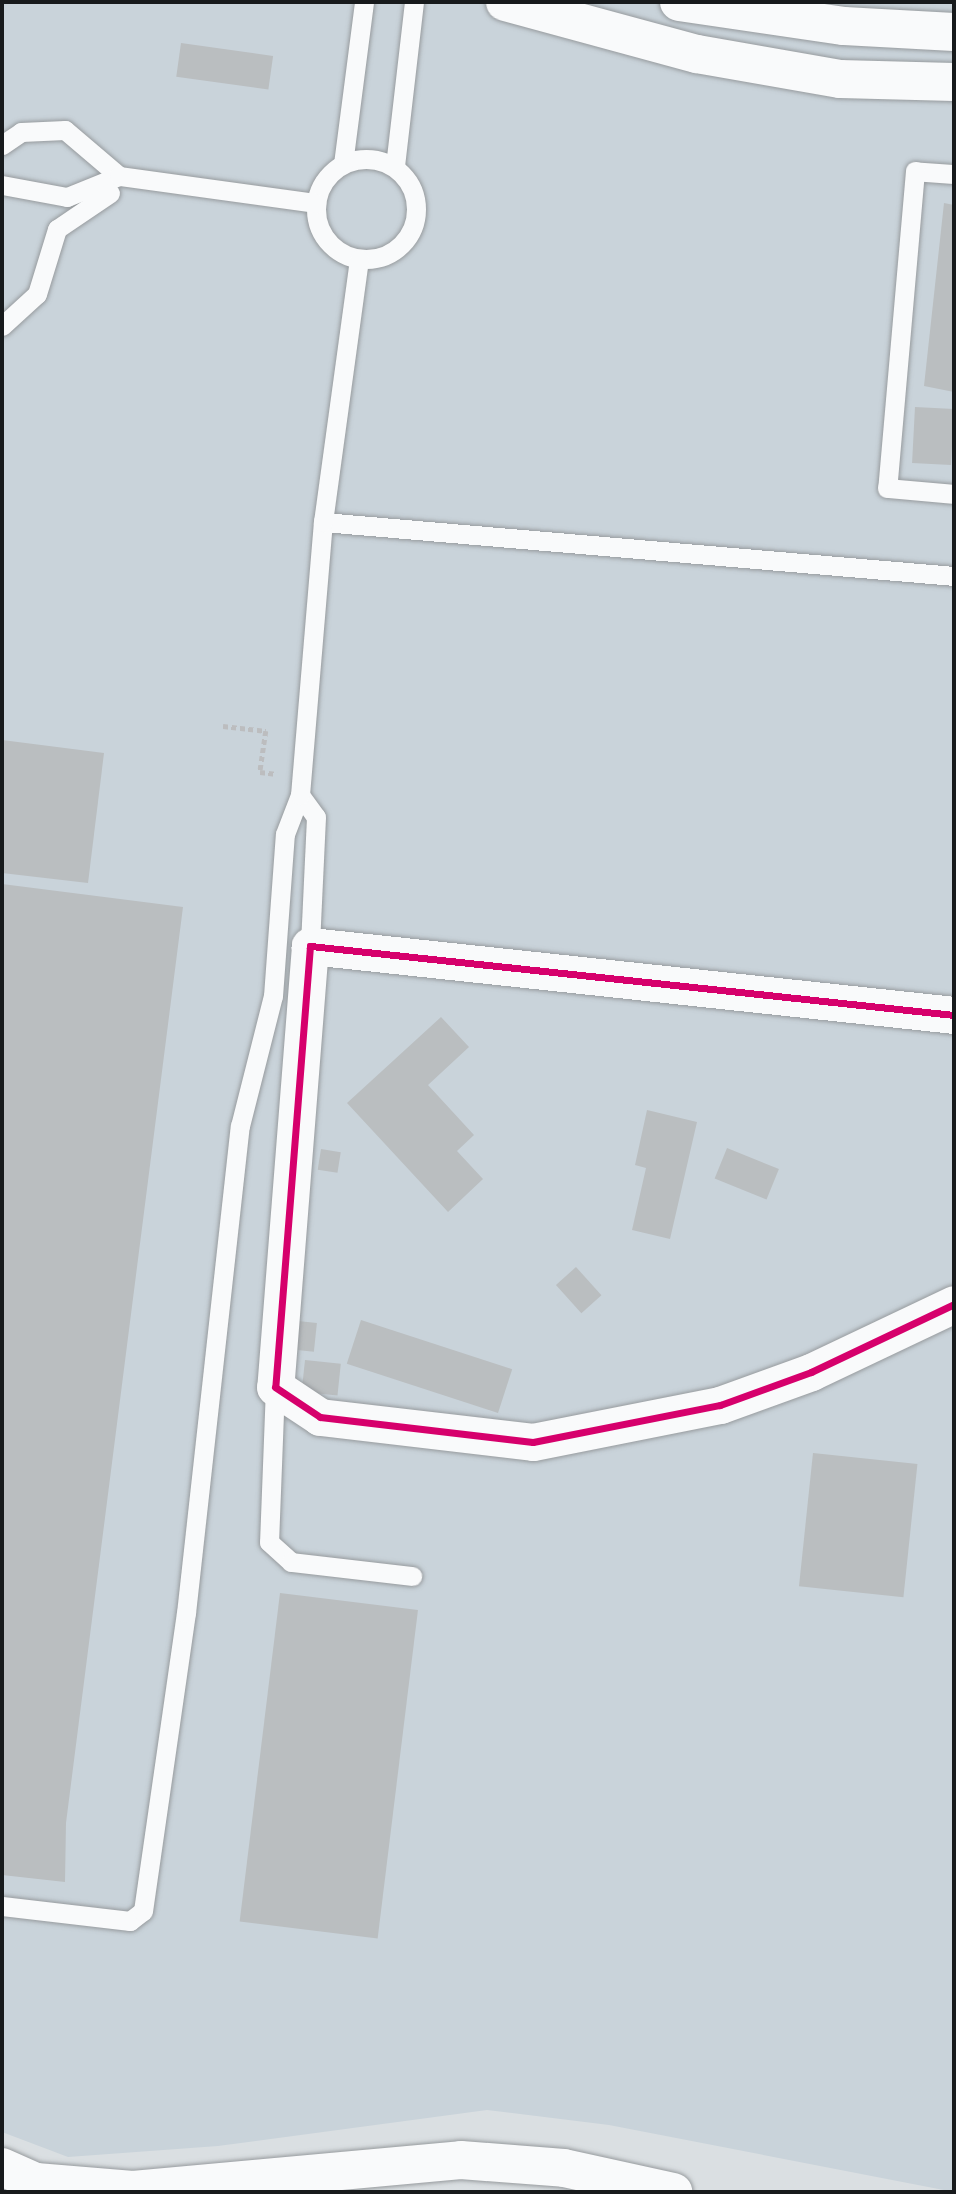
<!DOCTYPE html>
<html>
<head>
<meta charset="utf-8">
<style>
	body { margin:0 }
	#map { position:relative; width:956px; height:2194px; overflow:hidden; background:#dadfe2; font-family:"Exo 2",sans-serif }
	div>[style] { position:absolute }
	[style*='--x'] { left:calc(var(--x)*1px); top:calc(var(--y)*1px); width:calc(var(--w)*1px); rotate:calc(var(--a)*1deg) }
	.built>* { inset:0; background:#c9d3da }
	.building>* { inset:0; background:#babec0; transform-origin:0 0 }
	.path>* { height:4.5px; margin-top:-2.25px; transform-origin:0; background:repeating-linear-gradient(90deg,#bcbdbf 0 5px,transparent 0 8.5px) }
	.roads { filter:drop-shadow(0 0 2px #979b9e) drop-shadow(0 0 2px #979b9e) }
	.lane>* { height:19px; margin:-9.5px; padding:0 9.5px; transform-origin:9.5px; border-radius:9.5px; background:#f9fafb }
	.lane>.ring { margin:-9.5px; padding:0; box-sizing:content-box; background:none; border:19px solid #f9fafb; border-radius:50% }
	.street>* { height:37px; margin:-18.5px; padding:0 18.5px; transform-origin:18.5px; border-radius:18.5px; background:#f9fafb }
	.secondary>* { height:38px; margin:-19px; padding:0 19px; transform-origin:19px; border-radius:19px; background:#f9fafb }
	.highway>* { height:38px; margin:-19px; padding:0 19px; transform-origin:19px; border-radius:19px; background:#f9fafb }
	.cycleway>* { height:7px; margin:-3.5px; padding:0 3.5px; transform-origin:3.5px; border-radius:3.5px; background:#d6006c }
	span { translate:-50% -50%; white-space:nowrap; text-align:center; line-height:1.15; -webkit-text-stroke:7px #e4edf3; paint-order:stroke }
	.frame { position:absolute; inset:0; border:4px solid #171a1c; pointer-events:none }
</style>
</head>
<body>
<div id="map">
	<div class="built">
		<div style="clip-path:polygon(2px 2px,954px 2px,954px 2192px,609px 2125px,487px 2110px,218px 2146px,68px 2157px,2px 2132px)"></div>
	</div>
	<div class="building">
		<div style="left:181px;top:43px;width:93px;height:34px;rotate:8deg"></div>
		<div style="clip-path:polygon(944px 203px,954px 205px,954px 392px,924px 386px)"></div>
		<div style="left:915px;top:407px;width:39px;height:56px;rotate:3deg"></div>
		<div style="clip-path:polygon(2px 740px,104px 753px,88px 883px,2px 873px)"></div>
		<div style="clip-path:polygon(2px 884px,183px 907px,66px 1823px,65px 1882px,2px 1875px)"></div>
		<div style="clip-path:polygon(441px 1017px,469px 1047px,428px 1085px,474px 1135px,457px 1151px,483px 1179px,448px 1212px,347px 1103px)"></div>
		<div style="clip-path:polygon(647px 1110px,697px 1122px,670px 1239px,632px 1230px,646px 1168px,635px 1165px)"></div>
		<div style="left:727px;top:1148px;width:56px;height:33px;rotate:22deg"></div>
		<div style="left:321px;top:1149px;width:20px;height:21px;rotate:9deg"></div>
		<div style="left:576px;top:1267px;width:38px;height:27px;rotate:48deg"></div>
		<div style="left:361px;top:1320px;width:159px;height:46px;rotate:18deg"></div>
		<div style="left:298px;top:1321px;width:19px;height:29px;rotate:6deg"></div>
		<div style="left:305px;top:1360px;width:36px;height:32px;rotate:6deg"></div>
		<div style="left:813px;top:1453px;width:105px;height:134px;rotate:6deg"></div>
		<div style="left:280px;top:1593px;width:139px;height:331px;rotate:7deg"></div>
	</div>
	<div class="path">
		<div style="--x:223;--y:726;--w:43;--a:6.6"></div>
		<div style="--x:266;--y:731;--w:41;--a:98.3"></div>
		<div style="--x:260;--y:772;--w:17;--a:7"></div>
	</div>
	<div class="roads">
		<div class="lane">
			<div style="--x:2;--y:145;--w:23;--a:-34"></div>
			<div style="--x:21;--y:132;--w:44;--a:-2.6"></div>
			<div style="--x:65;--y:130;--w:71;--a:40.4"></div>
			<div class="ring" style="left:316px;top:159px;width:81px;height:81px"></div>
			<div style="--x:343;--y:164;--w:163;--a:-82.6"></div>
			<div style="--x:395;--y:166;--w:165;--a:-83.4"></div>
			<div style="--x:954;--y:174;--w:39;--a:-176"></div>
			<div style="--x:915;--y:171;--w:318;--a:95"></div>
			<div style="--x:887;--y:488;--w:67;--a:5.1"></div>
			<div style="--x:2;--y:185;--w:66;--a:10.5"></div>
			<div style="--x:67;--y:197;--w:56;--a:-22"></div>
			<div style="--x:119;--y:176;--w:199;--a:7.8"></div>
			<div style="--x:2;--y:326;--w:47;--a:-42.4"></div>
			<div style="--x:37;--y:294;--w:68;--a:-72.9"></div>
			<div style="--x:57;--y:229;--w:64;--a:-34.2"></div>
			<div style="--x:323;--y:522;--w:633;--a:4.89"></div>
			<div style="--x:300;--y:795;--w:27;--a:54"></div>
			<div style="--x:316;--y:817;--w:129;--a:92.7"></div>
			<div style="--x:275;--y:1387;--w:155;--a:92.2"></div>
			<div style="--x:269;--y:1542;--w:30;--a:42"></div>
			<div style="--x:291;--y:1562;--w:122;--a:6.6"></div>
			<div style="--x:2;--y:1906;--w:129;--a:6.7"></div>
			<div style="--x:130;--y:1921;--w:16;--a:-38"></div>
			<div style="--x:143;--y:1911;--w:301;--a:-81.8"></div>
			<div style="--x:186;--y:1613;--w:490;--a:-83.7"></div>
			<div style="--x:240;--y:1126;--w:134;--a:-75.8"></div>
			<div style="--x:273;--y:996;--w:162;--a:-85.8"></div>
			<div style="--x:285;--y:834;--w:42;--a:-69"></div>
			<div style="--x:300;--y:795;--w:274;--a:-85.2"></div>
			<div style="--x:323;--y:522;--w:265;--a:-82.2"></div>
		</div>
		<div class="street">
			<div style="--x:954;--y:1015;--w:648;--a:-173.88"></div>
			<div style="--x:310;--y:946;--w:442;--a:94.5"></div>
			<div style="--x:275;--y:1387;--w:54;--a:33.7"></div>
			<div style="--x:320;--y:1417;--w:214;--a:6.7"></div>
			<div style="--x:533;--y:1442;--w:191;--a:-11.2"></div>
			<div style="--x:720;--y:1405;--w:97;--a:-19.9"></div>
			<div style="--x:811;--y:1372;--w:158;--a:-25.4"></div>
		</div>
		<div class="secondary">
			<div style="--x:505;--y:2;--w:199;--a:15.2"></div>
			<div style="--x:697;--y:54;--w:145;--a:9.9"></div>
			<div style="--x:840;--y:79;--w:114;--a:1.5"></div>
			<div style="--x:679;--y:2;--w:167;--a:8.3"></div>
			<div style="--x:844;--y:26;--w:110;--a:3.1"></div>
		</div>
		<div class="highway">
			<div style="--x:2;--y:2167;--w:37;--a:24"></div>
			<div style="--x:36;--y:2182;--w:97;--a:4.7"></div>
			<div style="--x:133;--y:2190;--w:329;--a:-5.2"></div>
			<div style="--x:461;--y:2160;--w:103;--a:4.4"></div>
			<div style="--x:564;--y:2168;--w:112;--a:12.4"></div>
		</div>
	</div>
	<div class="cycleway">
		<div style="--x:954;--y:1015;--w:648;--a:-173.88"></div>
		<div style="--x:310;--y:946;--w:442;--a:94.5"></div>
		<div style="--x:275;--y:1387;--w:54;--a:33.7"></div>
		<div style="--x:320;--y:1417;--w:214;--a:6.7"></div>
		<div style="--x:533;--y:1442;--w:191;--a:-11.2"></div>
		<div style="--x:720;--y:1405;--w:97;--a:-19.9"></div>
		<div style="--x:811;--y:1372;--w:158;--a:-25.4"></div>
	</div>
	<div class="frame"></div>
</div>
</body>
</html>
